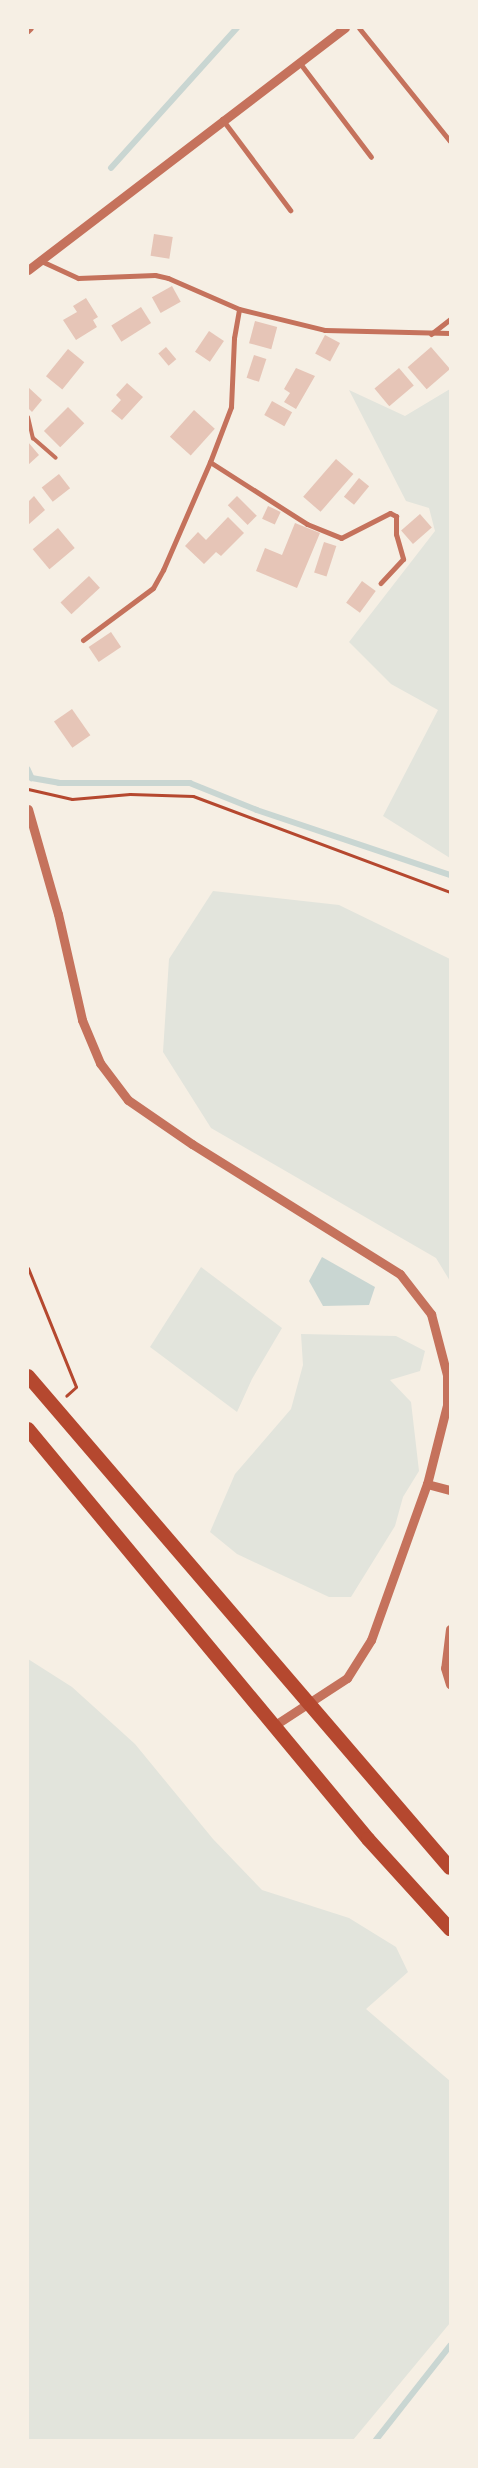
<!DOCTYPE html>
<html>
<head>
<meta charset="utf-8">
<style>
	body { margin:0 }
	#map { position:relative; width:478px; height:2468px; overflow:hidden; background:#f6efe4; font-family:"DM Sans",sans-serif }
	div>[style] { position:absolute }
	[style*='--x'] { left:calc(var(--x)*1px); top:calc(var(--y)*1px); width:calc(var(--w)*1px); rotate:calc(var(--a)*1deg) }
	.green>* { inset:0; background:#e2e4dc }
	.water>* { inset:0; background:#c9d6d2 }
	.stream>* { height:5.5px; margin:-2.75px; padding:0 2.75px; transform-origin:2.75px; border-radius:2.75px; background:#c9d6d2 }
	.building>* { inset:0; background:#e6c5b7; transform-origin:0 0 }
	.path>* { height:3px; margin:-1.5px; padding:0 1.5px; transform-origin:1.5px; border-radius:1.5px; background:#b5482f }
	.service>* { height:4px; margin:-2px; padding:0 2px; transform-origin:2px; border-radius:2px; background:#c5725c }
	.minor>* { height:5px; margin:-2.5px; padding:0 2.5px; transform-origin:2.5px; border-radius:2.5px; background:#c5725c }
	.tertiary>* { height:9px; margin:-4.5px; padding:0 4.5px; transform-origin:4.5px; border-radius:4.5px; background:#c5725c }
	.trunk>* { height:14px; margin:-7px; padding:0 7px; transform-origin:7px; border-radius:7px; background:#b5482f }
	span { translate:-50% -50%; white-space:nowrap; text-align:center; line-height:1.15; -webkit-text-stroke:5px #f6efe4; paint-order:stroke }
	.frame { position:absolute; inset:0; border:29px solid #f6efe4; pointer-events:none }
</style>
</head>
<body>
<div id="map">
	<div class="green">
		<div style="clip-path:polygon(450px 389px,450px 858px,383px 816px,438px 710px,391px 684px,349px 642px,435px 531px,429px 508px,406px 501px,349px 390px,405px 416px)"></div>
		<div style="clip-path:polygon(213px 891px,339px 905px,450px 959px,450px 1281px,436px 1258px,211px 1128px,163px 1052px,169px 959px)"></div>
		<div style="clip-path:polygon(201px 1267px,282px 1328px,252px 1379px,237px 1412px,150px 1347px)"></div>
		<div style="clip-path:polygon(301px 1334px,396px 1336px,425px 1351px,420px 1371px,390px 1380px,411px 1402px,419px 1471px,403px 1497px,395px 1526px,351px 1597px,329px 1597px,237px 1554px,210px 1532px,235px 1474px,291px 1409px,303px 1365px)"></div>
		<div style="clip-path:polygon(28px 1659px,72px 1687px,135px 1744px,213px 1839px,262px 1890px,349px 1918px,396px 1947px,408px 1972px,366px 2009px,450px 2081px,450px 2323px,353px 2440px,28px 2440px)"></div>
	</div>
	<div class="water">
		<div style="clip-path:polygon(322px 1257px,375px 1287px,369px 1305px,323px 1306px,309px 1281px)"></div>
	</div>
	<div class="stream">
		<div style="--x:111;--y:168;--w:188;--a:-48"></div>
		<div style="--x:28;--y:769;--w:10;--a:66"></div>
		<div style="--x:32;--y:778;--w:27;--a:10"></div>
		<div style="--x:59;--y:783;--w:131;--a:0"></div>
		<div style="--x:190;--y:783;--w:72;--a:21.9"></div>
		<div style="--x:257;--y:810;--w:204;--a:18.6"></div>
		<div style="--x:376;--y:2440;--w:120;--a:-51.8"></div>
	</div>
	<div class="building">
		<div style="left:154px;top:234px;width:19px;height:22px;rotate:9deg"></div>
		<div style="left:172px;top:286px;width:18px;height:23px;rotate:61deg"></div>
		<div style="clip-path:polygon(86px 298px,98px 317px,93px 320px,97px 327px,76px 340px,63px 320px,77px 312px,73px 306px)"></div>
		<div style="left:141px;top:307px;width:19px;height:35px;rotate:58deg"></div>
		<div style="left:255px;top:321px;width:23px;height:23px;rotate:15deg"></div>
		<div style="left:209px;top:331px;width:18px;height:25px;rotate:34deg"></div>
		<div style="left:325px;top:335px;width:17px;height:21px;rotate:28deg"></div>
		<div style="left:166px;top:347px;width:16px;height:10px;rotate:50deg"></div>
		<div style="left:431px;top:347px;width:29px;height:31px;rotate:49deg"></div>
		<div style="left:68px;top:349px;width:21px;height:35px;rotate:39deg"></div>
		<div style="left:254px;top:355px;width:13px;height:24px;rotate:18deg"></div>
		<div style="clip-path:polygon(296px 368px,315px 376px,296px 409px,284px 402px,290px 393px,284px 389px)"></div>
		<div style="left:399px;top:368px;width:23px;height:32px;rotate:50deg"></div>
		<div style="clip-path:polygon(127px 383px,143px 397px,122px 420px,111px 411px,121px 400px,116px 395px)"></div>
		<div style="clip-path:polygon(28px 387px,42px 400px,32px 412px,28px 408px)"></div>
		<div style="left:272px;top:401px;width:23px;height:16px;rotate:29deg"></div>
		<div style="left:68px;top:407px;width:23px;height:34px;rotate:45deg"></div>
		<div style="left:194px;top:410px;width:28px;height:36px;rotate:42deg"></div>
		<div style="clip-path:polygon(28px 442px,39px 455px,28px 465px)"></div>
		<div style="left:336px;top:459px;width:23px;height:50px;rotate:41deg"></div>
		<div style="left:59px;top:474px;width:18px;height:22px;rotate:52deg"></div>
		<div style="left:359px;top:478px;width:13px;height:24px;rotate:39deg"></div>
		<div style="clip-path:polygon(34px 496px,45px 510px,28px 525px,28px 502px)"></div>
		<div style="left:237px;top:496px;width:28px;height:13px;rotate:45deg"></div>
		<div style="left:268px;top:506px;width:14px;height:14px;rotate:25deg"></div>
		<div style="left:420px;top:514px;width:18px;height:25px;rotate:49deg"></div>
		<div style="clip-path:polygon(228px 517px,244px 533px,221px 556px,216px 552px,204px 564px,185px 546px,198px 532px,206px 540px)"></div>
		<div style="clip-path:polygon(295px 523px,320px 533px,297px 588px,256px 571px,265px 548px,282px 555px)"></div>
		<div style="left:58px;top:528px;width:26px;height:33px;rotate:50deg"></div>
		<div style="left:324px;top:542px;width:13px;height:32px;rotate:18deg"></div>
		<div style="left:89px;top:576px;width:16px;height:39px;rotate:47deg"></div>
		<div style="left:362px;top:581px;width:17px;height:27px;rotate:36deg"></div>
		<div style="left:111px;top:632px;width:18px;height:27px;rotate:56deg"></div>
		<div style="left:72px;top:709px;width:32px;height:22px;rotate:55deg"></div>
	</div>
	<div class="path">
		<div style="--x:28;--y:789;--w:45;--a:12.8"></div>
		<div style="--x:72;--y:799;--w:58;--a:-4.9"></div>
		<div style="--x:130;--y:794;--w:63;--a:1.8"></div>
		<div style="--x:193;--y:796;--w:274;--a:20.5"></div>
		<div style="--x:28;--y:1268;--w:128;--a:68"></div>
		<div style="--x:76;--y:1387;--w:13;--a:138"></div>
	</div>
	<div class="service">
		<div style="--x:28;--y:417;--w:22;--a:77"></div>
		<div style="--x:33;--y:438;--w:30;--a:41"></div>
	</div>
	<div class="minor">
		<div style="--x:359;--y:28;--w:145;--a:51.2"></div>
		<div style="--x:28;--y:31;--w:4;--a:-45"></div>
		<div style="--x:299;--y:62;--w:119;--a:52.8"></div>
		<div style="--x:222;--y:119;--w:114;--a:53.2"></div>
		<div style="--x:39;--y:260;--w:43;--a:24.8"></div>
		<div style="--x:78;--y:278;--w:77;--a:-2.2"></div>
		<div style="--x:155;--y:275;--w:13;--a:13"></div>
		<div style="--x:168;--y:278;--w:77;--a:23.6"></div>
		<div style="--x:239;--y:309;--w:89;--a:13.7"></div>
		<div style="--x:325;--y:330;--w:125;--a:1.4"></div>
		<div style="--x:431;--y:334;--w:24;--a:-38"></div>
		<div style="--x:210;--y:462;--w:115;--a:32.6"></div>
		<div style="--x:307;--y:524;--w:37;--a:22"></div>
		<div style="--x:341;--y:538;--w:55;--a:-27"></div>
		<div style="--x:390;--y:513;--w:7;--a:27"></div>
		<div style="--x:396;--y:516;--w:18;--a:90"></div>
		<div style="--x:396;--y:534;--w:26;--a:74"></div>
		<div style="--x:403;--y:559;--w:33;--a:133"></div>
		<div style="--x:83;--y:640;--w:87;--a:-36.6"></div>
		<div style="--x:153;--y:588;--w:21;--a:-61"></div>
		<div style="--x:163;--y:570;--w:118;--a:-66.5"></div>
		<div style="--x:210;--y:462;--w:59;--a:-69.1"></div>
		<div style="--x:231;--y:407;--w:69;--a:-87.5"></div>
		<div style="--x:234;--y:338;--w:29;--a:-80"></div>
	</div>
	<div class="tertiary">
		<div style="--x:28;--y:270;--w:399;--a:-37.4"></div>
		<div style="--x:28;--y:809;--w:109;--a:74.1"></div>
		<div style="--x:58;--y:914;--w:109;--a:77.2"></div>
		<div style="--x:82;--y:1020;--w:47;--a:67.3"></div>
		<div style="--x:100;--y:1063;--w:46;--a:52.9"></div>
		<div style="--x:128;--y:1100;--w:78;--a:34.5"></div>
		<div style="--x:192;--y:1144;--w:245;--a:32"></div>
		<div style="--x:400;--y:1274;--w:51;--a:52.2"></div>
		<div style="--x:431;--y:1314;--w:63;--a:75.3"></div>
		<div style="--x:447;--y:1375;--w:30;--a:90"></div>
		<div style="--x:447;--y:1405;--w:81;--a:104.2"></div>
		<div style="--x:427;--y:1484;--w:24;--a:15"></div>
		<div style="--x:450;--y:1629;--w:39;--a:97"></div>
		<div style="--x:445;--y:1668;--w:17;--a:73"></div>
		<div style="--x:275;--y:1725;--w:86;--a:-33.1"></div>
		<div style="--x:347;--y:1678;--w:45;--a:-57.7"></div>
		<div style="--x:371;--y:1640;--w:166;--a:-70.3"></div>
	</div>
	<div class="trunk">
		<div style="--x:28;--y:1376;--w:648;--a:49.38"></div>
		<div style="--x:28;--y:1429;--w:533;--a:50.33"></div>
		<div style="--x:368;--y:1839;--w:122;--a:47.7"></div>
	</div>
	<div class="frame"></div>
</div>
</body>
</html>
